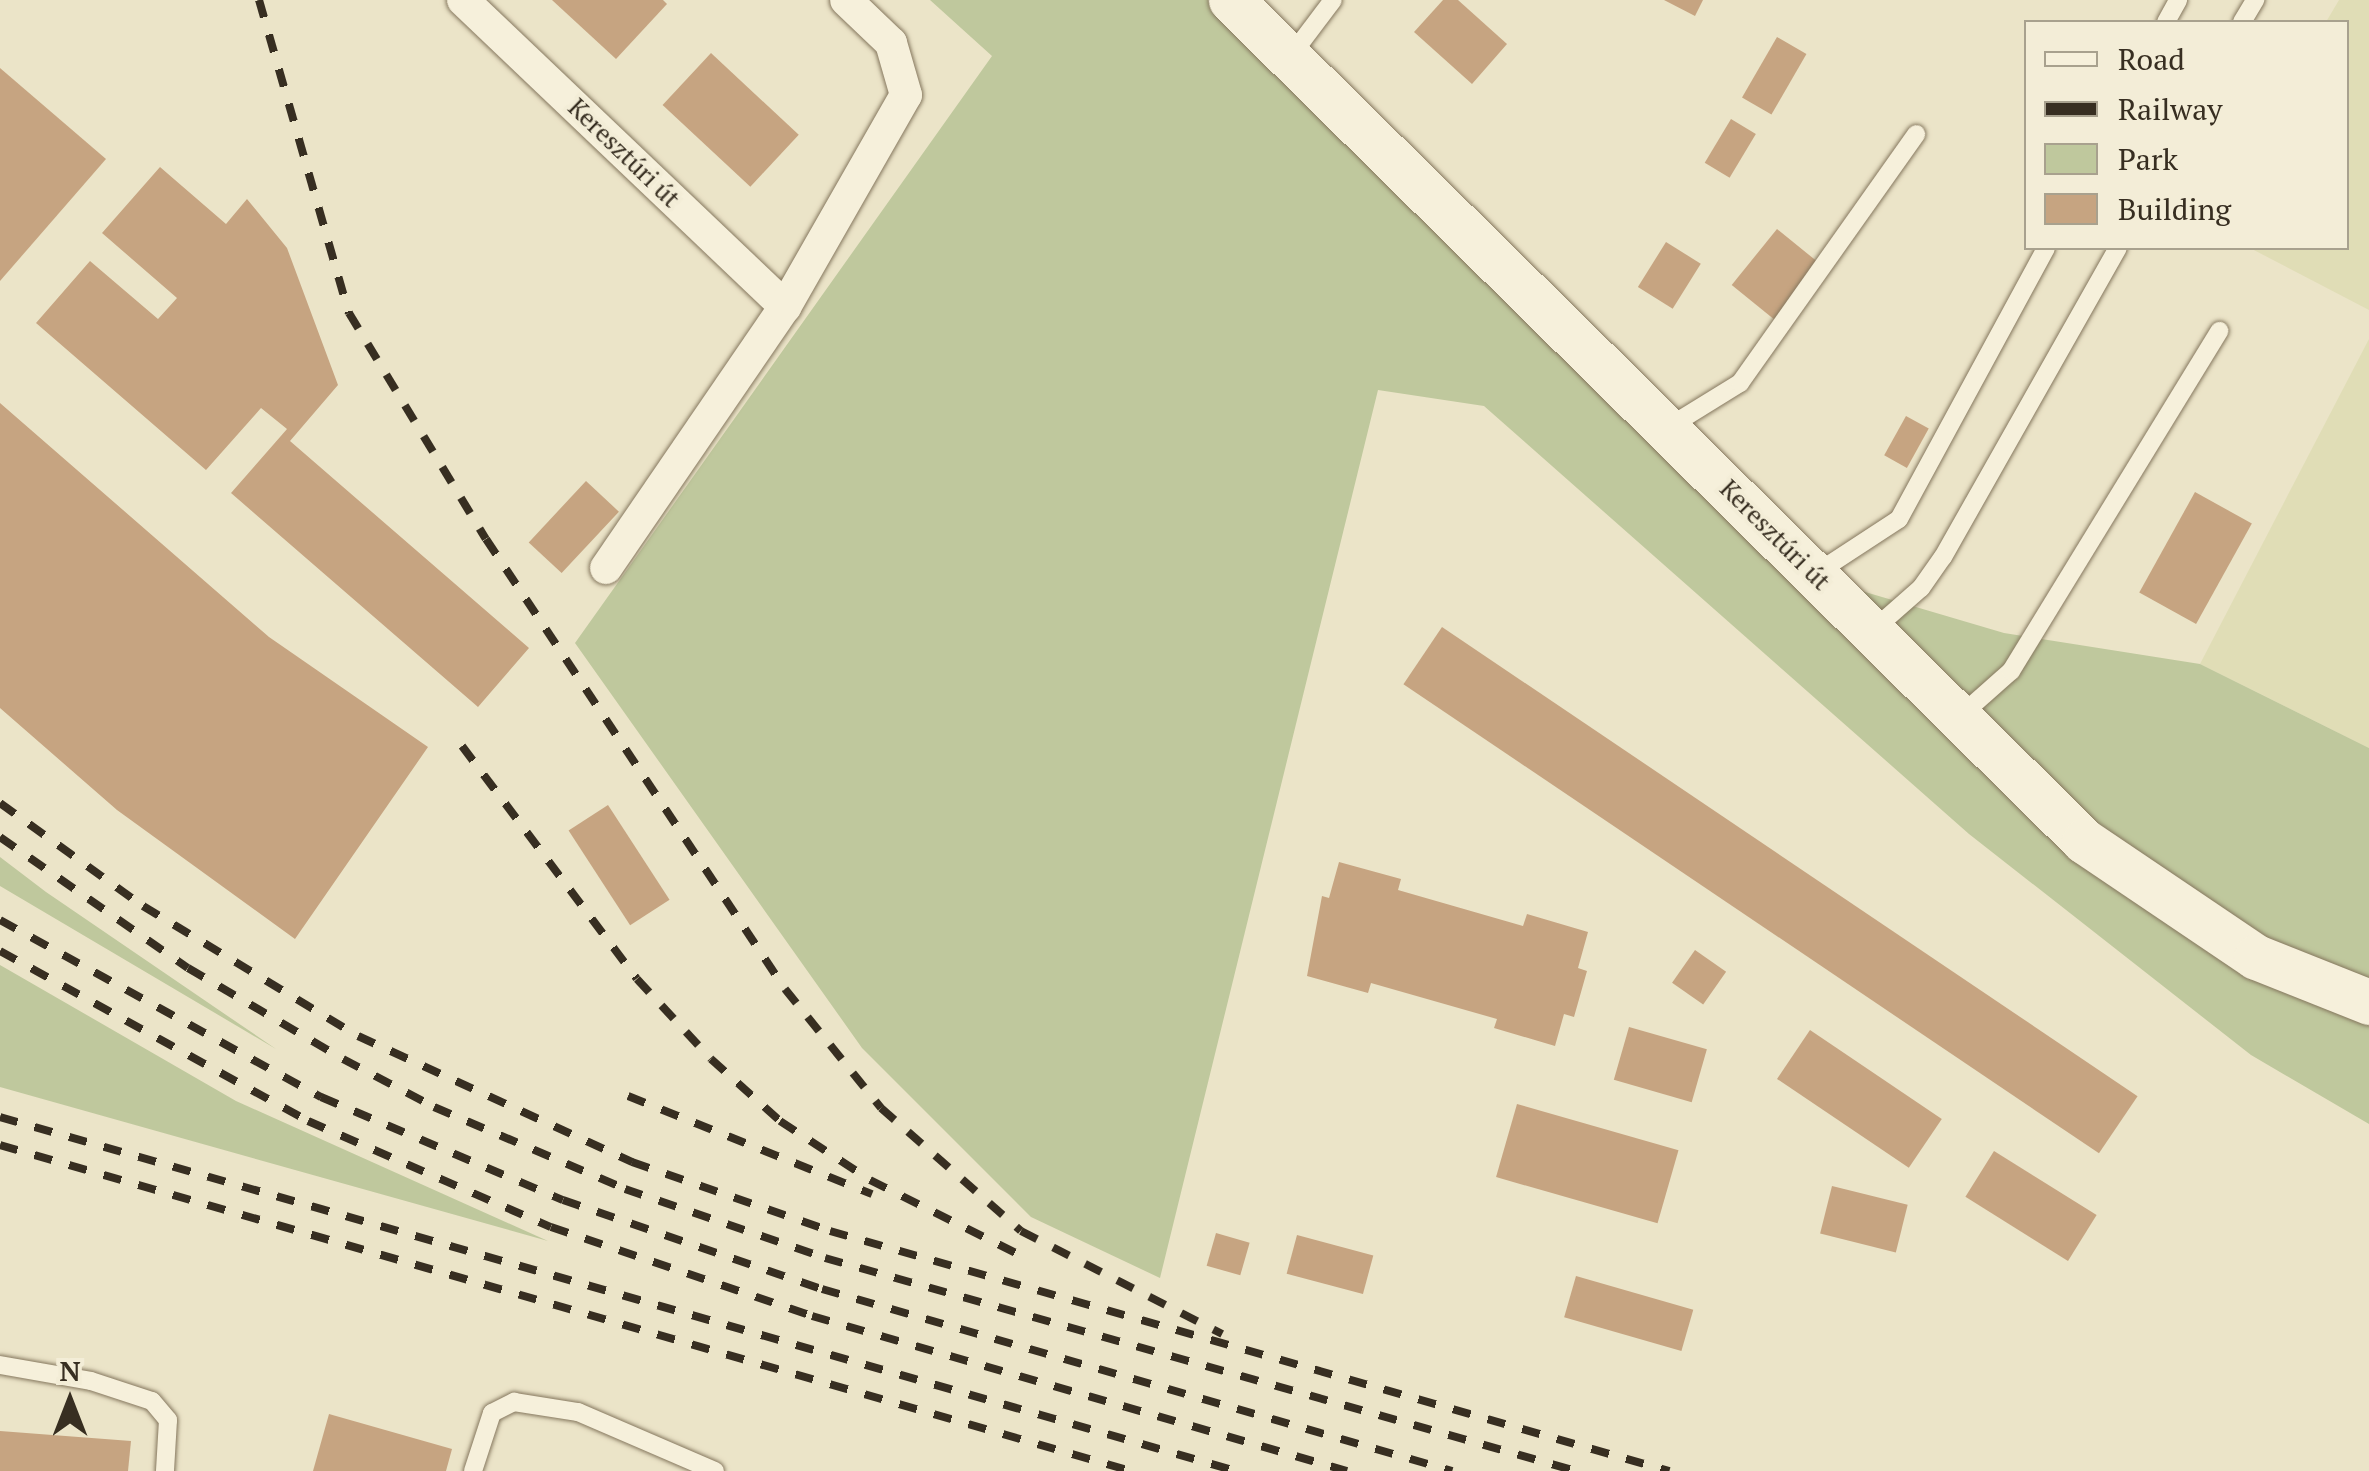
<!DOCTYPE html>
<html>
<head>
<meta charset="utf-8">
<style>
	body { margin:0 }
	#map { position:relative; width:2369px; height:1471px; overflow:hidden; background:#ebe4c8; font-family:"PT Serif",serif }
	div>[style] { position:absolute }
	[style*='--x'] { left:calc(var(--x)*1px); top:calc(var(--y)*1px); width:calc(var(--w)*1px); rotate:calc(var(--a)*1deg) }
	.farmland>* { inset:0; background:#e0ddb6 }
	.green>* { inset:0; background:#bfc89d }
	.building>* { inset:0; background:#c6a481; transform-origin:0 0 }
	.roads { filter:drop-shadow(0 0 2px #85775e) drop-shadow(0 0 2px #85775e) }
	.service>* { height:18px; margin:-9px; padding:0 9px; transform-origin:9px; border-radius:9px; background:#f6f0db }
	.minor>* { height:32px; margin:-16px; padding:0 16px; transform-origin:16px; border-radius:16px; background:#f6f0db }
	.secondary>* { height:45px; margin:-22.5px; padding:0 22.5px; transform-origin:22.5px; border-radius:22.5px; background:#f6f0db }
	.rail>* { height:8px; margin-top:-4px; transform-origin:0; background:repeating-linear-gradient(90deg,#372e21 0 18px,transparent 0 36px) }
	span { translate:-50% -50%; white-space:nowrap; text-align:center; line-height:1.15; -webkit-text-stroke:8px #f3edd7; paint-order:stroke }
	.street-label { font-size:25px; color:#372e21 }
	.legend { position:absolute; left:2024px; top:20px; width:325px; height:230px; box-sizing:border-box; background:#f3edd7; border:2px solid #a8a18e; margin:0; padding:12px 18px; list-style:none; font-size:30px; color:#372e21 }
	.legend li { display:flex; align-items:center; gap:20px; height:50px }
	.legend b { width:50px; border:2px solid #a8a18e }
	.north { position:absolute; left:20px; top:1351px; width:100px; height:100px; -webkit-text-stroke:8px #f3edd7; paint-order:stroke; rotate:0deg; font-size:28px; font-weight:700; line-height:40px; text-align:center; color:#372e21 }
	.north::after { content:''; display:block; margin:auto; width:35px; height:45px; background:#372e21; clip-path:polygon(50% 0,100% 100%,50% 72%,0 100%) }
</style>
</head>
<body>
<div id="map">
	<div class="farmland">
		<div style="clip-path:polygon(2339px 0,2369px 0,2369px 310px,2250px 248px,2346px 248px,2346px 22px,2326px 22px)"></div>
		<div style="clip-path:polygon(2369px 339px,2369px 748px,2200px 664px)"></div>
	</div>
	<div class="green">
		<div style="clip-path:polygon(930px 0,1246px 0,1838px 584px,2004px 633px,2200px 664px,2369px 748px,2369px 1124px,2251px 1055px,1969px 834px,1484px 406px,1378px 390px,1160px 1278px,1031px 1217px,862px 1048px,575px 643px,992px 56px)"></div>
		<div style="clip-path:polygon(0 857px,46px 892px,276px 1049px,0 886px)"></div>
		<div style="clip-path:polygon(0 965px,236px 1101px,548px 1241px,0 1087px)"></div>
	</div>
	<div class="building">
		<div style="clip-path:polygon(552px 0,663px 0,667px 4px,616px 59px)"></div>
		<div style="clip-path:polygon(1443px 0,1458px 0,1507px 44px,1472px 84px,1414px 32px)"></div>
		<div style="clip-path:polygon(1664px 0,1703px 0,1695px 16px)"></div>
		<div style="left:1777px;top:37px;width:34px;height:70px;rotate:30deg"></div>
		<div style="left:711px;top:53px;width:120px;height:71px;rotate:43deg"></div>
		<div style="clip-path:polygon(0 68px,106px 159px,0 281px)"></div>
		<div style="left:1731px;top:119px;width:29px;height:51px;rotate:31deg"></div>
		<div style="clip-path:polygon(160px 167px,226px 224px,247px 199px,287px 248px,338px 385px,290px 441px,529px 648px,478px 707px,231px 493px,287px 429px,261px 408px,206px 470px,36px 323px,90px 261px,158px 319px,177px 298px,102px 233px)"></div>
		<div style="left:1777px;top:229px;width:56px;height:72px;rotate:39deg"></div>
		<div style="left:1666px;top:242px;width:41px;height:53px;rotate:32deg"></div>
		<div style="clip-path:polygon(0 403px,269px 637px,428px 747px,295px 939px,117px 810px,0 708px)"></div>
		<div style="left:1906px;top:416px;width:26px;height:45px;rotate:29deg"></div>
		<div style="left:586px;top:481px;width:45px;height:84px;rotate:43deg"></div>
		<div style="left:2195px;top:492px;width:65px;height:115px;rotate:29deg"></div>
		<div style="left:1442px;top:627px;width:839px;height:69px;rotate:34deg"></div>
		<div style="left:608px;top:805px;width:113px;height:47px;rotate:57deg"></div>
		<div style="clip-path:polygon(1339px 862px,1401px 879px,1398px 890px,1523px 926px,1527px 914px,1588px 932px,1578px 968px,1587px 971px,1574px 1017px,1564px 1014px,1555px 1046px,1494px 1028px,1497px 1019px,1371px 983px,1368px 993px,1307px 976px,1322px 896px,1329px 898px)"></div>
		<div style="left:1695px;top:950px;width:38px;height:40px;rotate:35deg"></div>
		<div style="left:1629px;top:1027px;width:81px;height:55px;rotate:16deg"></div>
		<div style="left:1810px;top:1030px;width:159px;height:59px;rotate:34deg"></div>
		<div style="left:1517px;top:1104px;width:168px;height:76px;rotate:16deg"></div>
		<div style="left:1994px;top:1151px;width:121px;height:54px;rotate:32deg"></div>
		<div style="left:1832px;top:1186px;width:78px;height:49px;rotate:14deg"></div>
		<div style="left:1216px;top:1233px;width:35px;height:34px;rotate:16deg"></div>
		<div style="left:1297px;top:1235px;width:79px;height:40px;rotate:15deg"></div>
		<div style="left:1576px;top:1276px;width:122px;height:43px;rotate:16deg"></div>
		<div style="clip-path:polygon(329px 1414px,452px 1449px,446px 1471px,313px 1471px)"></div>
		<div style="clip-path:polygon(0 1431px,131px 1441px,128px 1471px,0 1471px)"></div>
	</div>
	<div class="roads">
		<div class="service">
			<div style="--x:2166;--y:22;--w:25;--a:-61"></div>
			<div style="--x:2242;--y:22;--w:26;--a:-59"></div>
			<div style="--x:1290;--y:57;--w:71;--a:-53"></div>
			<div style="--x:1667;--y:428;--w:86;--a:-31.7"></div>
			<div style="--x:1740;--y:383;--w:305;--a:-54.7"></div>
			<div style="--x:1815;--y:574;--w:100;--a:-33.2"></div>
			<div style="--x:1899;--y:519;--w:308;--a:-61.5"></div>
			<div style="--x:1872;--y:631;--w:65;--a:-41.3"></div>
			<div style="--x:1921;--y:588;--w:38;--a:-55"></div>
			<div style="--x:1943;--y:557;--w:355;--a:-60.5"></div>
			<div style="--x:1959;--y:717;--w:69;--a:-41.5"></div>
			<div style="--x:2011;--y:671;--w:399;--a:-58.5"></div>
			<div style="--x:0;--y:1365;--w:92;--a:10"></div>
			<div style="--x:91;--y:1381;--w:64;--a:18.2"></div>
			<div style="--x:152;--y:1401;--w:25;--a:50"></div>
			<div style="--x:168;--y:1420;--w:51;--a:93.4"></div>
			<div style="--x:473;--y:1471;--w:61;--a:-71.9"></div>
			<div style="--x:492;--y:1413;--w:25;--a:-27"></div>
			<div style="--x:514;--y:1402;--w:65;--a:8.9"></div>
			<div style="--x:578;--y:1412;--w:149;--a:23.3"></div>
		</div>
		<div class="minor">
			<div style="--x:463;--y:0;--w:445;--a:43.6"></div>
			<div style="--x:606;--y:568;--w:316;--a:-55.6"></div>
			<div style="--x:785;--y:307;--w:244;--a:-60.3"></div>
			<div style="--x:906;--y:95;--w:54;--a:-106.1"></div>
			<div style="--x:891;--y:43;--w:62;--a:-136.3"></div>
		</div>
		<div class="secondary">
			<div style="--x:1231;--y:0;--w:1198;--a:44.59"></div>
			<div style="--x:2084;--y:841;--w:207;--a:34"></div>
			<div style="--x:2256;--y:957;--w:122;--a:21.7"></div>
		</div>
	</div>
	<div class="rail">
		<div style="--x:259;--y:0;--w:326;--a:74"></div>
		<div style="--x:349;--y:313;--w:264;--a:58.8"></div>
		<div style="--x:486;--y:539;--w:540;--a:56.4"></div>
		<div style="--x:785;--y:989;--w:153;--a:51.1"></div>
		<div style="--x:881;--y:1108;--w:186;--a:41.3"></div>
		<div style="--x:1021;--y:1231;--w:226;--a:27.1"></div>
		<div style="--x:462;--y:746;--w:291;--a:53.1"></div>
		<div style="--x:637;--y:979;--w:109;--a:47.2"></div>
		<div style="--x:711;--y:1059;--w:93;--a:41.9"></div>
		<div style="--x:780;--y:1121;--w:108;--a:33.2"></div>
		<div style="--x:870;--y:1180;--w:170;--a:26.6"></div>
		<div style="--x:0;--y:803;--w:176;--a:35.8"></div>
		<div style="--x:143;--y:906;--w:251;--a:31.2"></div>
		<div style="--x:358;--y:1036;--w:302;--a:24.7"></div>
		<div style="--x:632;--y:1162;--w:210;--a:19.2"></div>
		<div style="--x:830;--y:1231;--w:873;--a:15.96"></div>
		<div style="--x:0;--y:837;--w:229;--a:34.9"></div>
		<div style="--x:188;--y:968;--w:180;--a:30.4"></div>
		<div style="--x:343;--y:1059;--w:103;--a:27.8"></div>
		<div style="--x:434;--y:1107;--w:208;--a:23.2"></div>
		<div style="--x:625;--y:1189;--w:212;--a:19"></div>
		<div style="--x:825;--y:1258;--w:781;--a:15.83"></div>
		<div style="--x:0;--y:920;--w:367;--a:28.9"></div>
		<div style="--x:321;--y:1097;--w:263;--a:23.1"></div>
		<div style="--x:563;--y:1200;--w:274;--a:19"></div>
		<div style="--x:822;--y:1289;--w:656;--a:16.11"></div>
		<div style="--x:0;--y:951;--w:352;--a:28.9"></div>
		<div style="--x:308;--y:1121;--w:265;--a:23.6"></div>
		<div style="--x:551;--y:1227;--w:276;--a:18.8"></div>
		<div style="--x:812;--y:1316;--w:557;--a:16.16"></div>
		<div style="--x:628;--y:1096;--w:263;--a:21.9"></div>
		<div style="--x:0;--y:1117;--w:1286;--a:15.98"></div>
		<div style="--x:0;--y:1145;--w:1177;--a:16.08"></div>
	</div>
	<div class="street-label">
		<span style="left:624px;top:153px;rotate:44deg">Keresztúri út</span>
		<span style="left:1775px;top:535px;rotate:45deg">Keresztúri út</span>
	</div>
	<ul class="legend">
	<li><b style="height:12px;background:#f6f0db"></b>Road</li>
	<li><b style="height:12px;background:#372e21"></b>Railway</li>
	<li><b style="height:28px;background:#bfc89d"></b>Park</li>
	<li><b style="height:28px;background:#c6a481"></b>Building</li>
	</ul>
	<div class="north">N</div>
</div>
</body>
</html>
